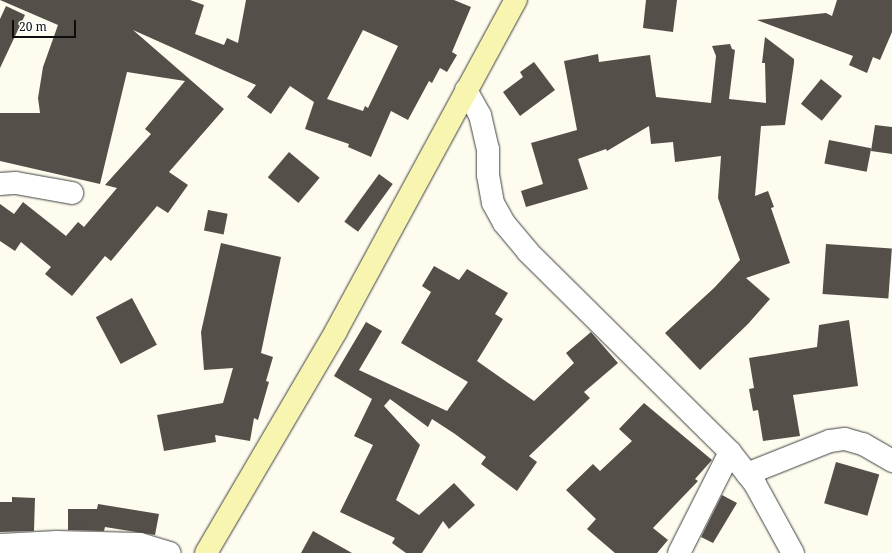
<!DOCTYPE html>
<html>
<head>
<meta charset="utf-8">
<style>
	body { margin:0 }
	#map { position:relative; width:892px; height:553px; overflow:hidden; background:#fdfcef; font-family:"Noto Serif",serif }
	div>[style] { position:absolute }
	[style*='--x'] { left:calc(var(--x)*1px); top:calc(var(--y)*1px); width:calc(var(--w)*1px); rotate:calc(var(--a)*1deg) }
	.building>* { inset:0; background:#554f4a; transform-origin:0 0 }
	.roads { filter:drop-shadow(0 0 1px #404040) drop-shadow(0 0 1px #404040) }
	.street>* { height:22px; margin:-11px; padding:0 11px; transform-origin:11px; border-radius:11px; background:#fff }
	.secondary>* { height:22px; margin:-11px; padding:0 11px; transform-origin:11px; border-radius:11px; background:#f7f5b0 }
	span { translate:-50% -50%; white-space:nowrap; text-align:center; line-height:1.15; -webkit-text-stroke:4px #fff; paint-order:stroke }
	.scale { position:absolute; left:12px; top:20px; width:64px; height:18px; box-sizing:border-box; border:2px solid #0d0d0d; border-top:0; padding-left:5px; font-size:12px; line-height:14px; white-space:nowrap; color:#0d0d0d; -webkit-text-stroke:3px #fff; paint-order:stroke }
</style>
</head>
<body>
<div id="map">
	<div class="building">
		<div style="clip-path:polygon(evenodd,0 0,190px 0,204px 5px,195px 34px,224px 45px,227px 38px,238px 43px,246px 0,454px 0,471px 7px,452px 52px,457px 55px,447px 72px,440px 68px,432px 83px,429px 81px,408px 120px,391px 111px,371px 157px,348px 147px,349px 144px,305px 129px,314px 102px,290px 86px,271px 114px,247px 97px,256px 85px,133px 30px,224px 109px,169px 172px,188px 185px,168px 213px,157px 206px,111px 261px,105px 256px,72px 296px,45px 274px,51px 267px,21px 242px,15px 251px,0 241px,0 204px,14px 214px,23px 202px,66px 236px,78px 222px,84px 227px,117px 188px,105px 185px,151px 134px,145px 129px,185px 81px,127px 72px,100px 184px,0 161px,0 113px,40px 113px,38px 98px,43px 67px,58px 25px,0 0,363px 30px,398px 46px,368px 108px,365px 106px,363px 111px,327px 99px,363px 30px)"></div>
		<div style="clip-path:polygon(646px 0,677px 0,673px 32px,643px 28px)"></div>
		<div style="clip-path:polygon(837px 0,892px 0,892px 32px,880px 60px,873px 57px,867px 73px,849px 65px,853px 56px,757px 20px,826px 13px,832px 16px)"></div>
		<div style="clip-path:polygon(6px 6px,25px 15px,0 68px,0 19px)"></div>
		<div style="clip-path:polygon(765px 37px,794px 59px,794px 63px,785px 125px,761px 126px,755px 196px,768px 191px,774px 207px,771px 208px,790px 263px,746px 278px,770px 299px,748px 324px,700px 370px,665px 333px,714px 288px,740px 260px,718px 198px,721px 156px,675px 162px,673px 142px,651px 144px,649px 126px,607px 151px,606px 149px,578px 159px,588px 189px,526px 207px,521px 191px,543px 184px,531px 143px,577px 130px,564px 61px,598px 54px,599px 62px,650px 55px,656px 97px,711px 103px,716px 56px,712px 46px,730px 44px,732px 49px,735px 50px,729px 99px,766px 103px,765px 63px,762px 63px)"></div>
		<div style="clip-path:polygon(534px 62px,555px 90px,520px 116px,503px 92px,523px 77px,520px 72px)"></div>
		<div style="left:821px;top:79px;width:27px;height:32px;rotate:39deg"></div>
		<div style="clip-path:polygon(875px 125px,892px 127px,892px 154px,871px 151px)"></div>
		<div style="left:829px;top:140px;width:43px;height:24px;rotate:11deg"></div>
		<div style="left:289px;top:152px;width:40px;height:33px;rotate:40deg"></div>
		<div style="left:379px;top:174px;width:17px;height:59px;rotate:36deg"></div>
		<div style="left:208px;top:210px;width:20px;height:21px;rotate:11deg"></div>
		<div style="clip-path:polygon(221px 243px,281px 257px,261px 353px,273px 357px,266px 381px,269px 382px,258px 420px,254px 418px,250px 441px,215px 435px,216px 442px,164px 451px,157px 415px,223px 403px,233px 368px,204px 370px,201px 332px)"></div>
		<div style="left:826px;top:244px;width:66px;height:50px;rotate:4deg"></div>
		<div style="clip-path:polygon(434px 266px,459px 280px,467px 269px,508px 293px,495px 314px,503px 319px,477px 361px,534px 401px,574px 363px,566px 353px,591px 332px,618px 363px,584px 392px,590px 398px,529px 456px,537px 462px,517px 491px,481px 464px,486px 457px,455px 434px,432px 419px,428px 427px,390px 399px,384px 406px,420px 445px,396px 500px,419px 515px,454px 483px,475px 505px,449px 529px,443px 521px,422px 553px,406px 553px,392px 543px,395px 538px,340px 512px,373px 445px,354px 436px,372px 399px,334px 376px,366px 322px,382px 331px,359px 370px,447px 411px,468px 382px,401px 343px,431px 292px,422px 286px)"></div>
		<div style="left:132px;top:298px;width:53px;height:41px;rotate:62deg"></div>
		<div style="clip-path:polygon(849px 320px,858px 386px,793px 395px,800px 436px,763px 441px,758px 410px,753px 411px,749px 389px,754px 388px,749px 358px,817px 347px,819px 325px)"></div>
		<div style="clip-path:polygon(644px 403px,712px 460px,695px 479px,698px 481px,653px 528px,668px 540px,657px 553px,615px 553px,587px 529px,596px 519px,566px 490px,593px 464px,600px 471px,632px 441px,619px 429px)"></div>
		<div style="left:836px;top:462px;width:45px;height:43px;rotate:16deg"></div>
		<div style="clip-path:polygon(722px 495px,737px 503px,713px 543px,701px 537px)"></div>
		<div style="clip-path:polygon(12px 497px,35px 498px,34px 531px,0 532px,0 502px,12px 502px)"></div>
		<div style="clip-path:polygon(98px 504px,159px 514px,155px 535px,105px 527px,104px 531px,68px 530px,68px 509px,97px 509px)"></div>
		<div style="clip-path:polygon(313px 531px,352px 553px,301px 553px)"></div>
	</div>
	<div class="roads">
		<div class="street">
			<div style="--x:466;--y:90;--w:29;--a:61"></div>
			<div style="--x:480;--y:115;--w:35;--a:77"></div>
			<div style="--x:488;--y:149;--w:26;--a:90"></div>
			<div style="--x:488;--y:175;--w:28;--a:80"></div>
			<div style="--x:493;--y:203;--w:23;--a:61"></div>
			<div style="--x:504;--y:223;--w:38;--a:50"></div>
			<div style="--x:528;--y:252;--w:284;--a:44.7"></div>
			<div style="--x:730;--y:452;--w:41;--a:52"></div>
			<div style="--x:755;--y:484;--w:79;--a:61.2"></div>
			<div style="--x:0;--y:184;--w:16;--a:-4"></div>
			<div style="--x:16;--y:183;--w:57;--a:10.1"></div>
			<div style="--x:747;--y:474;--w:89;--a:-21.7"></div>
			<div style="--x:830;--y:441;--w:15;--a:-8"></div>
			<div style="--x:845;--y:439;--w:19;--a:16"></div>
			<div style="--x:863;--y:444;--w:34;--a:30"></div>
			<div style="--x:0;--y:545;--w:57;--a:-3"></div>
			<div style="--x:57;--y:542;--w:83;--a:1.4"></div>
			<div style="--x:140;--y:544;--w:31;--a:17"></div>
			<div style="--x:679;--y:553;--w:113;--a:-63.2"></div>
		</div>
		<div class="secondary">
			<div style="--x:206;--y:553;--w:257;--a:-59.6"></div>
			<div style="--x:336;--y:331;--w:377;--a:-61.5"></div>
		</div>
	</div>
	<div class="scale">20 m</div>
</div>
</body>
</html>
